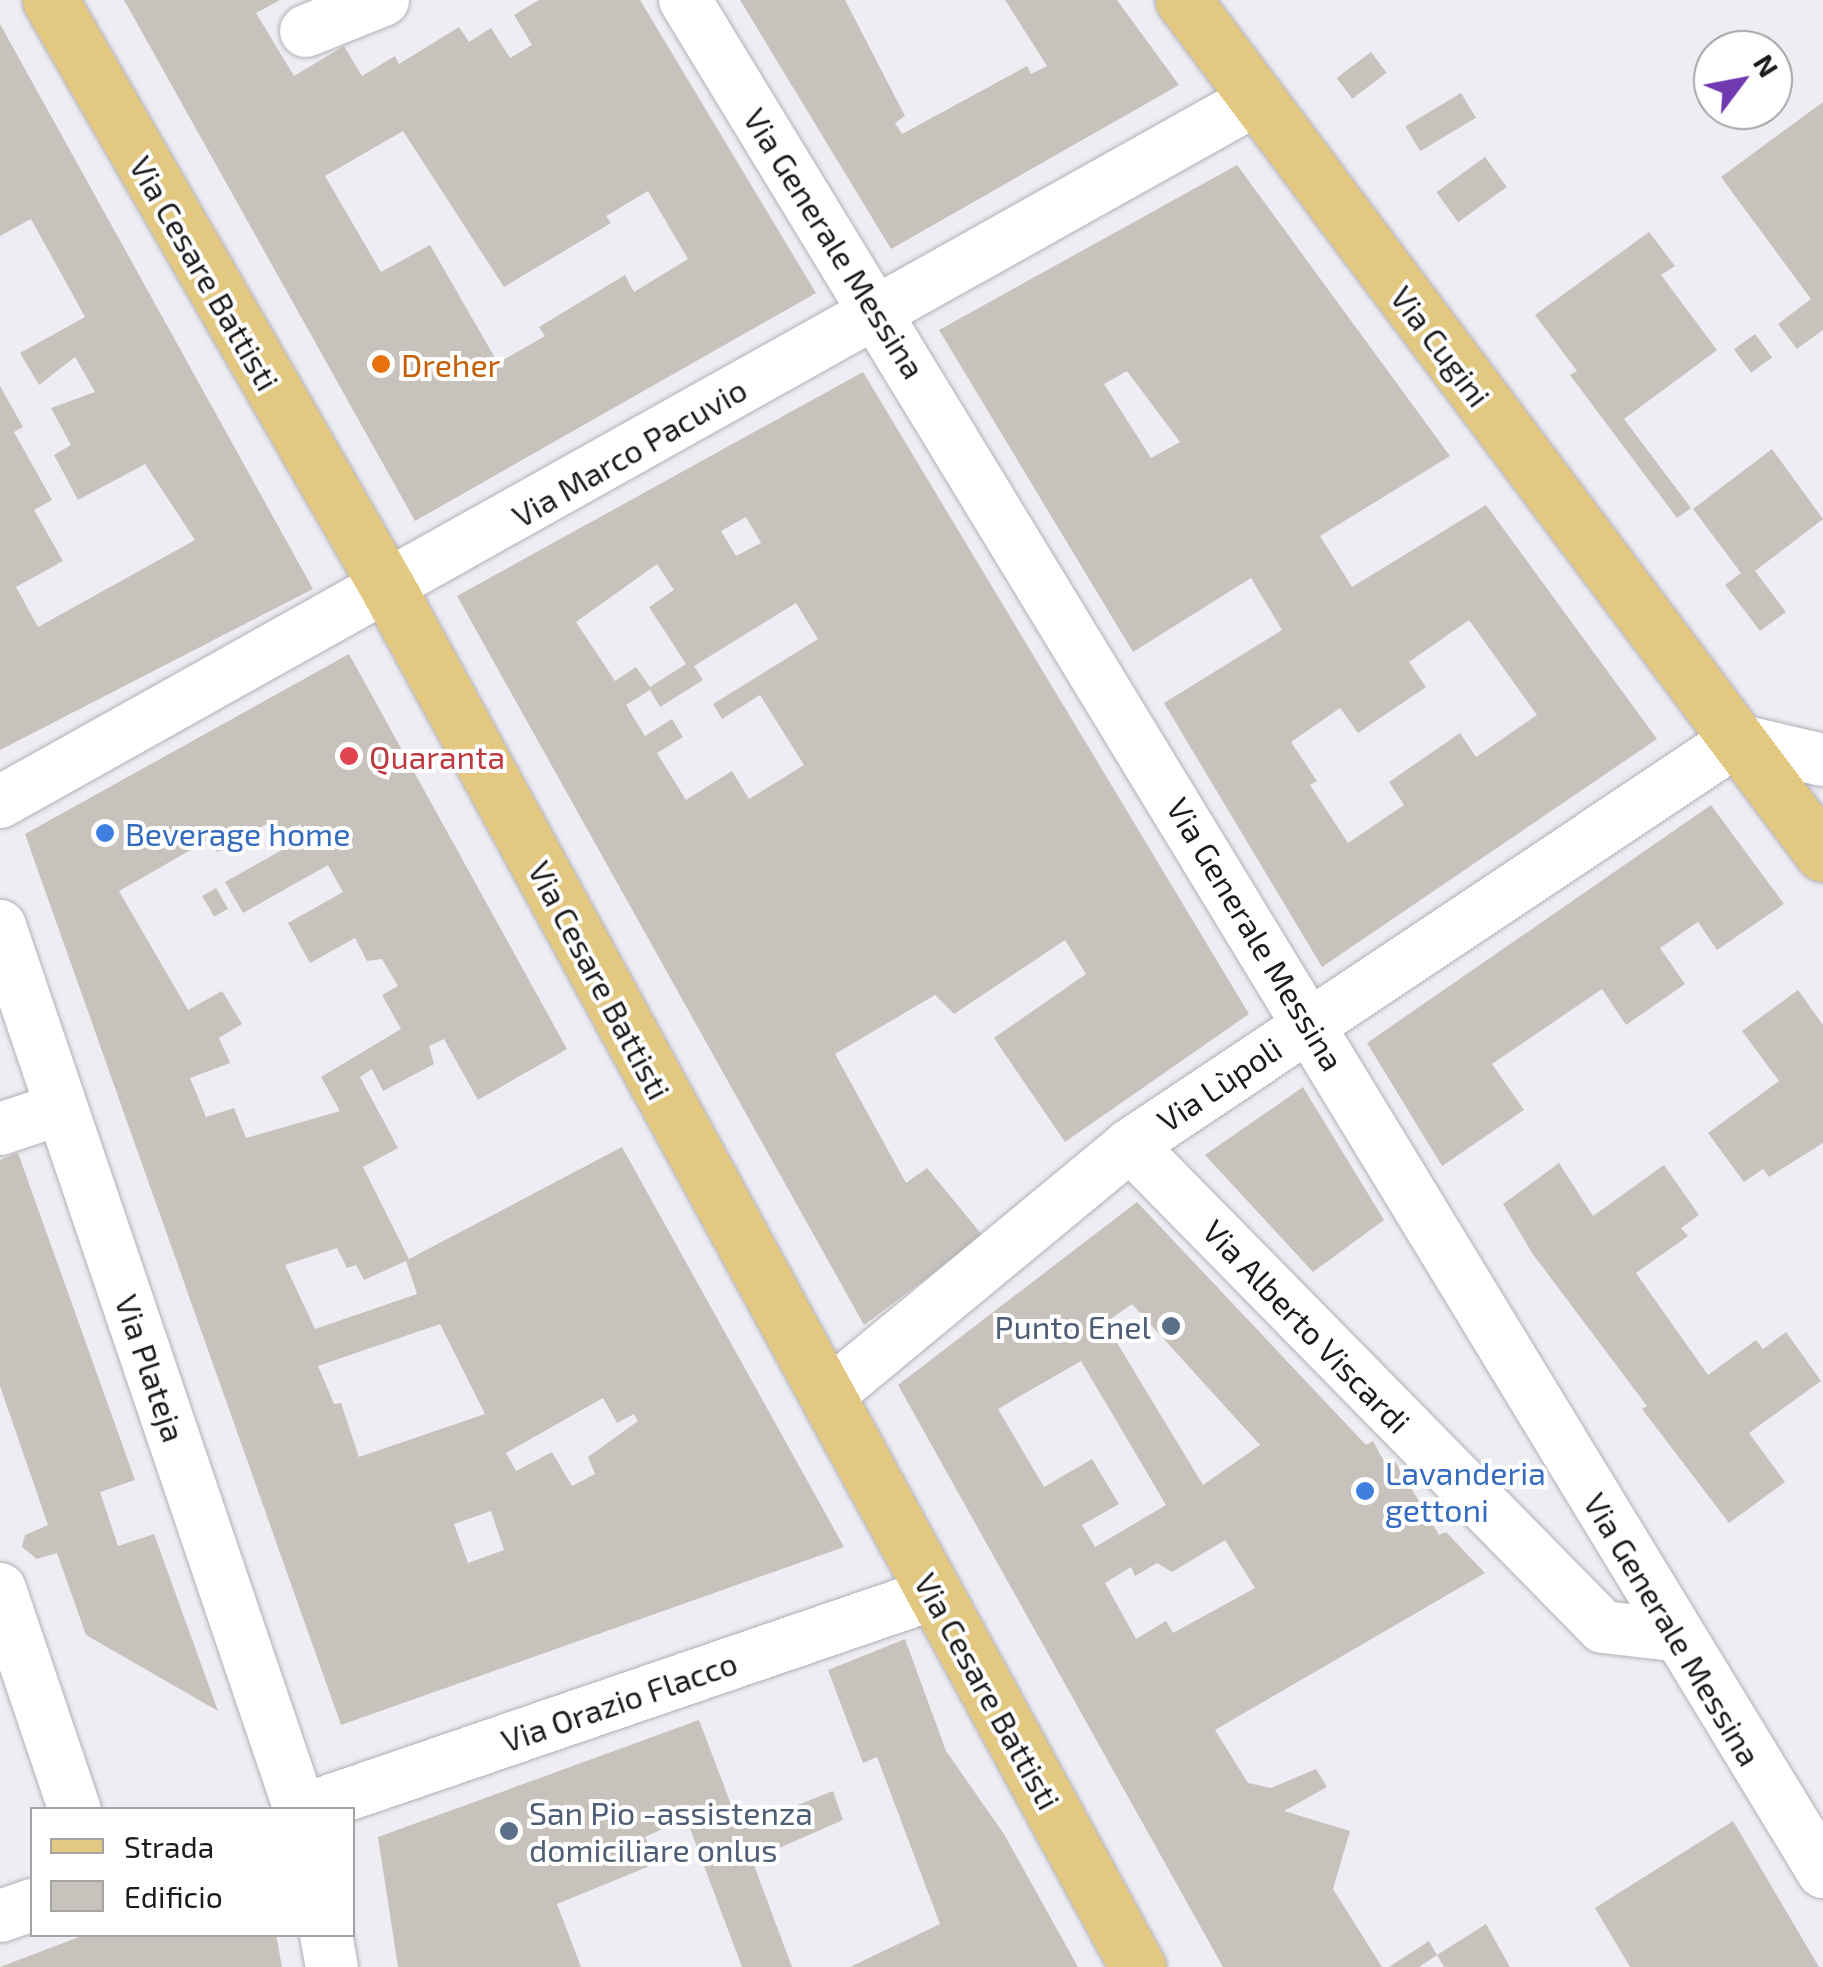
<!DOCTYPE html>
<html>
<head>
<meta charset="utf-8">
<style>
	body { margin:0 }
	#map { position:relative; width:1823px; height:1967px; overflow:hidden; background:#efedf4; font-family:"Exo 2",sans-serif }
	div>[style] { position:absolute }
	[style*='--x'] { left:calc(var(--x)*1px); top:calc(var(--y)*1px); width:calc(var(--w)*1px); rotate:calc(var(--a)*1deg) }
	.building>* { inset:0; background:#c7c2bc; transform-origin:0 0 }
	.roads { filter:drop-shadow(0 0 2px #b1b0b6) drop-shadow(0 0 2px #b1b0b6) }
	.minor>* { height:52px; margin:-26px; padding:0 26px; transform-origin:26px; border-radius:26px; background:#fff }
	.major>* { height:55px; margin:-27.5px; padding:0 27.5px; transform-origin:27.5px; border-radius:27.5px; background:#e3c882 }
	.dots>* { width:28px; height:28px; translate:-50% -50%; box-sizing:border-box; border:5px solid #fff; border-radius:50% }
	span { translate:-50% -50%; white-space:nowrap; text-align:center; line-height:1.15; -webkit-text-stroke:8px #fff; paint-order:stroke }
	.street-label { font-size:32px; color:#1c1b1e }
	.food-label { font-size:32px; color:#c56008 }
	.left { translate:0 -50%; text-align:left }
	.health-label { font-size:32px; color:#be3a42 }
	.shop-label { font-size:32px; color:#366cbe }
	.service-label { font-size:32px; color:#4e5e75 }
	.right { translate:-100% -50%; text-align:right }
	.legend { position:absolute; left:30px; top:1807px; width:325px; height:130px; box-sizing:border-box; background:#fff; border:2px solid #a4a4a5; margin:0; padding:12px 18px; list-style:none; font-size:30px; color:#1c1b1e }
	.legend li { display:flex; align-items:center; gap:20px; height:50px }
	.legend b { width:50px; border:2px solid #a4a4a5 }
	.north { position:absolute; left:1693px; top:30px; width:100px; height:100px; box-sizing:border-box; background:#fff; border:2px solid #a4a4a5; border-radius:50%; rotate:58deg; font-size:28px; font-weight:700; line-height:40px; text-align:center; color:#1c1b1e }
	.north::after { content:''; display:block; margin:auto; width:35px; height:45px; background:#7039af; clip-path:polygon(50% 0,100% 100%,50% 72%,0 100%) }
</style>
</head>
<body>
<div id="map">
	<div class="building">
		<div style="clip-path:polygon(evenodd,124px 0,280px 0,256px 13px,294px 76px,344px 46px,362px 76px,395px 56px,399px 64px,459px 27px,469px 42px,491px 28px,510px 58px,532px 45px,514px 15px,539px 0,640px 0,816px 293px,415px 521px,124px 0,403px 131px,504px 287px,611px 223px,606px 216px,648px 191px,688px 259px,634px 292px,625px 275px,539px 327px,545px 336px,498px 363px,430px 245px,381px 272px,325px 176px,403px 131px)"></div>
		<div style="clip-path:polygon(740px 0,845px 0,905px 116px,895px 123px,902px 134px,1027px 66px,1031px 74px,1047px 66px,1005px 0,1117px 0,1179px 85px,891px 249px)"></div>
		<div style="clip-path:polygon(0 24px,313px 589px,0 750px,0 386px,23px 427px,14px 432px,52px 500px,34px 510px,63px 561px,16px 587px,38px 627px,195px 540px,145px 464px,78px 500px,54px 455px,71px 445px,51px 408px,95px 392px,75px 357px,39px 385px,20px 353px,85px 317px,31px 219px,0 236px)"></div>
		<div style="left:1371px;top:52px;width:26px;height:43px;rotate:53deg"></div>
		<div style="left:1461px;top:93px;width:29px;height:65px;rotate:59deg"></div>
		<div style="clip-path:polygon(1823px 102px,1823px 330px,1797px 349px,1778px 324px,1811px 299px,1721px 177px)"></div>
		<div style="left:1485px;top:157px;width:37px;height:60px;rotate:54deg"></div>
		<div style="clip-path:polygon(evenodd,1237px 165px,1450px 456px,1320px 536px,1352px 587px,1486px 505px,1657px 739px,1322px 967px,1164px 703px,1282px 630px,1251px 578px,1133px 652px,939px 330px,1237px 165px,1127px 371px,1180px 442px,1151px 458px,1104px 384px,1127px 371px,1237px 165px,1469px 620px,1537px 715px,1476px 757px,1460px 733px,1389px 782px,1404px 805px,1348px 843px,1310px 785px,1317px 781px,1291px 742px,1340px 708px,1358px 733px,1426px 687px,1409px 662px,1469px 620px)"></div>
		<div style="clip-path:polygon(1649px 232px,1675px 266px,1661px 275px,1717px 350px,1624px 419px,1691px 508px,1677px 518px,1570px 375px,1577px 371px,1535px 315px)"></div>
		<div style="left:1755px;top:334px;width:29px;height:26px;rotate:54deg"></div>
		<div style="clip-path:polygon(evenodd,863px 372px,1249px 1014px,1065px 1142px,994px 1038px,1086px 974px,1065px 940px,954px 1014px,935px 995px,835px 1054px,906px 1183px,927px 1168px,983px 1236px,864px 1325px,457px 596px,863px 372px,746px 517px,761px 543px,736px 556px,721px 531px,746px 517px,863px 372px,657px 564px,674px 590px,649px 607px,686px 664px,650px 687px,636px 667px,615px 681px,576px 622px,657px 564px,863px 372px,796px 603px,818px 639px,713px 704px,722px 719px,760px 695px,804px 765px,749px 799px,732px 771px,686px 800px,657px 753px,683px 737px,672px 719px,645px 736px,626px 705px,650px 690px,660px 707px,703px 680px,694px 666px,796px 603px)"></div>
		<div style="clip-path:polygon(1772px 449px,1823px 519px,1755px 571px,1786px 612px,1760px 631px,1725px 585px,1741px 573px,1693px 509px)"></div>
		<div style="clip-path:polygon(evenodd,349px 654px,567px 1049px,478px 1100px,444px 1039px,429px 1046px,434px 1064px,383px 1091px,372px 1069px,360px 1077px,398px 1148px,363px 1167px,409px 1259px,622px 1147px,844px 1547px,341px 1725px,25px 834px,349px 654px,270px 822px,278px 836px,300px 824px,307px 836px,225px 882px,243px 913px,328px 865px,343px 892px,288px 923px,310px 963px,355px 938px,367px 961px,382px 959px,398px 986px,382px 995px,401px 1029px,321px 1077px,340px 1111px,246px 1138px,234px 1108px,206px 1117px,190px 1078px,230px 1063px,219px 1038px,242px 1024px,222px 991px,188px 1010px,119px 891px,210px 839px,217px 852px,270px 822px,349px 654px,337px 1248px,347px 1268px,356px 1265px,364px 1280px,406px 1261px,417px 1294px,315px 1329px,285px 1265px,337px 1248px,349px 654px,440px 1324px,485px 1414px,359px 1457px,341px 1403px,334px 1404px,318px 1366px,440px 1324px,349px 654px,603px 1398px,617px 1423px,634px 1414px,638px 1421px,588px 1457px,595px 1474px,572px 1486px,552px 1452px,516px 1471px,506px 1453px,603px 1398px,349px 654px,491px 1511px,504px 1550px,468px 1563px,454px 1524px,491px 1511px)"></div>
		<div style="clip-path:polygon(1711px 805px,1784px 904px,1717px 950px,1698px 922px,1660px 948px,1685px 984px,1626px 1025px,1602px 989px,1492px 1064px,1524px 1110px,1442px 1166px,1367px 1043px)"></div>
		<div style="left:216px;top:888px;width:24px;height:16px;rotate:60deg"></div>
		<div style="clip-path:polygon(1798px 990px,1823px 1025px,1823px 1143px,1769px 1177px,1763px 1169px,1744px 1182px,1708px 1133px,1779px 1081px,1742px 1031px)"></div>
		<div style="clip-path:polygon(1303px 1087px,1384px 1220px,1313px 1272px,1205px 1155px)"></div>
		<div style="clip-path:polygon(18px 1153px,135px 1480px,100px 1492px,118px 1546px,154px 1534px,218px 1711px,86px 1635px,57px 1553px,37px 1559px,22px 1547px,25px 1535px,48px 1525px,0 1386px,0 1160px)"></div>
		<div style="clip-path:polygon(1559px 1163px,1593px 1216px,1664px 1165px,1699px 1215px,1681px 1228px,1688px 1236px,1636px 1273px,1708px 1375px,1756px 1340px,1763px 1349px,1786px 1332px,1821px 1381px,1749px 1433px,1785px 1482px,1729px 1523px,1642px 1409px,1647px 1406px,1532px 1253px,1503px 1204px)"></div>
		<div style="clip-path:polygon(evenodd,1137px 1202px,1366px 1445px,1373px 1441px,1386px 1465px,1395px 1461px,1439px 1535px,1446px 1532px,1485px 1573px,1215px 1730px,1248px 1783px,1271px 1788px,1316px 1769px,1327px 1787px,1284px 1811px,1350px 1831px,1333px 1889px,1382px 1967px,1223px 1967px,898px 1385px,1137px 1202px,1132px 1304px,1260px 1445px,1203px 1485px,1105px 1323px,1132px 1304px,1137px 1202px,1081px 1361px,1166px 1505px,1095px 1547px,1082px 1525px,1119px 1504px,1092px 1459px,1044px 1487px,998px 1409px,1081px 1361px,1137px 1202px,1225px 1540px,1255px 1588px,1173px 1633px,1166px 1621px,1136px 1639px,1105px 1583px,1131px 1567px,1135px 1576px,1157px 1563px,1172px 1572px,1225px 1540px)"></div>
		<div style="clip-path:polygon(905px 1639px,946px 1751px,1004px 1834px,1078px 1967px,850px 1967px,940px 1924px,877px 1757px,863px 1763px,828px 1670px)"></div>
		<div style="clip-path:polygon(699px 1720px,740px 1828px,833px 1791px,843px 1820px,752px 1860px,792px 1967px,742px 1967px,686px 1818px,645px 1837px,657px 1863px,557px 1904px,581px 1967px,398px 1967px,378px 1837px)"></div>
		<div style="clip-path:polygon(1733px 1821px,1819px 1967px,1630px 1967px,1595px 1908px)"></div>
		<div style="clip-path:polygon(1486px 1924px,1510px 1967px,1444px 1967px,1437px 1955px)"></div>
		<div style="clip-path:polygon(87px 1934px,276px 1934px,282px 1967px,0 1967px)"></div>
		<div style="clip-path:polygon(1429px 1941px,1437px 1955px,1419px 1967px,1389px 1967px)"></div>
	</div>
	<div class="roads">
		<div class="minor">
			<div style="--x:685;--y:0;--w:2191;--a:58.7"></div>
			<div style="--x:306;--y:31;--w:83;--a:-21.9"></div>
			<div style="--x:0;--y:802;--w:1440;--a:-29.22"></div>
			<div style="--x:0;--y:926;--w:934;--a:71.25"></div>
			<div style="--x:0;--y:1129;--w:63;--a:-18.4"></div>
			<div style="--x:1130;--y:1145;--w:675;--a:45.54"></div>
			<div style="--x:1603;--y:1627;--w:70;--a:6.5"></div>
			<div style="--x:827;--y:1396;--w:393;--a:-39.6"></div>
			<div style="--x:1130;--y:1145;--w:730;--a:-33.71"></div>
			<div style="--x:1737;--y:740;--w:88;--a:13.1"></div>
			<div style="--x:0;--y:1589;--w:233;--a:71.3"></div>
			<div style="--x:303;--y:1810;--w:669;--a:-18.92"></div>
			<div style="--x:0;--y:1916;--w:34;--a:-19"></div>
			<div style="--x:326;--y:1934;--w:34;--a:80"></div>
		</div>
		<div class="major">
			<div style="--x:50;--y:0;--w:680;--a:60.12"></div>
			<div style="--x:389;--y:590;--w:1568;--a:61.46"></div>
			<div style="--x:1183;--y:0;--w:1067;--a:53.15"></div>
		</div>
	</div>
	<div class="dots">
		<div style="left:381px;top:364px;background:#e8710a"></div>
		<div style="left:349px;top:756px;background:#e0444e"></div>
		<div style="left:105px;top:833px;background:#3f7fe0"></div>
		<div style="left:1171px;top:1326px;background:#5c6f8a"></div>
		<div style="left:1365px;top:1491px;background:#3f7fe0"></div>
		<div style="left:509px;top:1831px;background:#5c6f8a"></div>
	</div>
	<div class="street-label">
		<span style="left:835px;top:243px;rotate:58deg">Via Generale Messina</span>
		<span style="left:205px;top:273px;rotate:60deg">Via Cesare Battisti</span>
		<span style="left:1441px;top:346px;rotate:53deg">Via Cugini</span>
		<span style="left:629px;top:452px;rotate:-30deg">Via Marco Pacuvio</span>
		<span style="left:1256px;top:934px;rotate:59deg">Via Generale Messina</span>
		<span style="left:600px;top:980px;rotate:62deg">Via Cesare Battisti</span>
		<span style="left:1219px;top:1084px;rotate:-34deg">Via Lùpoli</span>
		<span style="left:1307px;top:1326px;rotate:46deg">Via Alberto Viscardi</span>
		<span style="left:151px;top:1368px;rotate:71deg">Via Plateja</span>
		<span style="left:1673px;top:1629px;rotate:59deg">Via Generale Messina</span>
		<span style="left:988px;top:1691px;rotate:61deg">Via Cesare Battisti</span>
		<span style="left:619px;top:1701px;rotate:-19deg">Via Orazio Flacco</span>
	</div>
	<div class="food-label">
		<span class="left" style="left:401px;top:364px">Dreher</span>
	</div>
	<div class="health-label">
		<span class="left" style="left:369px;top:756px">Quaranta</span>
	</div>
	<div class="shop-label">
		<span class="left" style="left:125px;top:833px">Beverage home</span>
		<span class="left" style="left:1385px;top:1491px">Lavanderia<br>gettoni</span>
	</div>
	<div class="service-label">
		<span class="right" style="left:1151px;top:1326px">Punto Enel</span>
		<span class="left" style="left:529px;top:1831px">San Pio -assistenza<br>domiciliare onlus</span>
	</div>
	<ul class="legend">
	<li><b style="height:12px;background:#e3c882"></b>Strada</li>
	<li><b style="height:28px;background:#c7c2bc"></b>Edificio</li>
	</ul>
	<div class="north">N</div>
</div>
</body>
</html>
